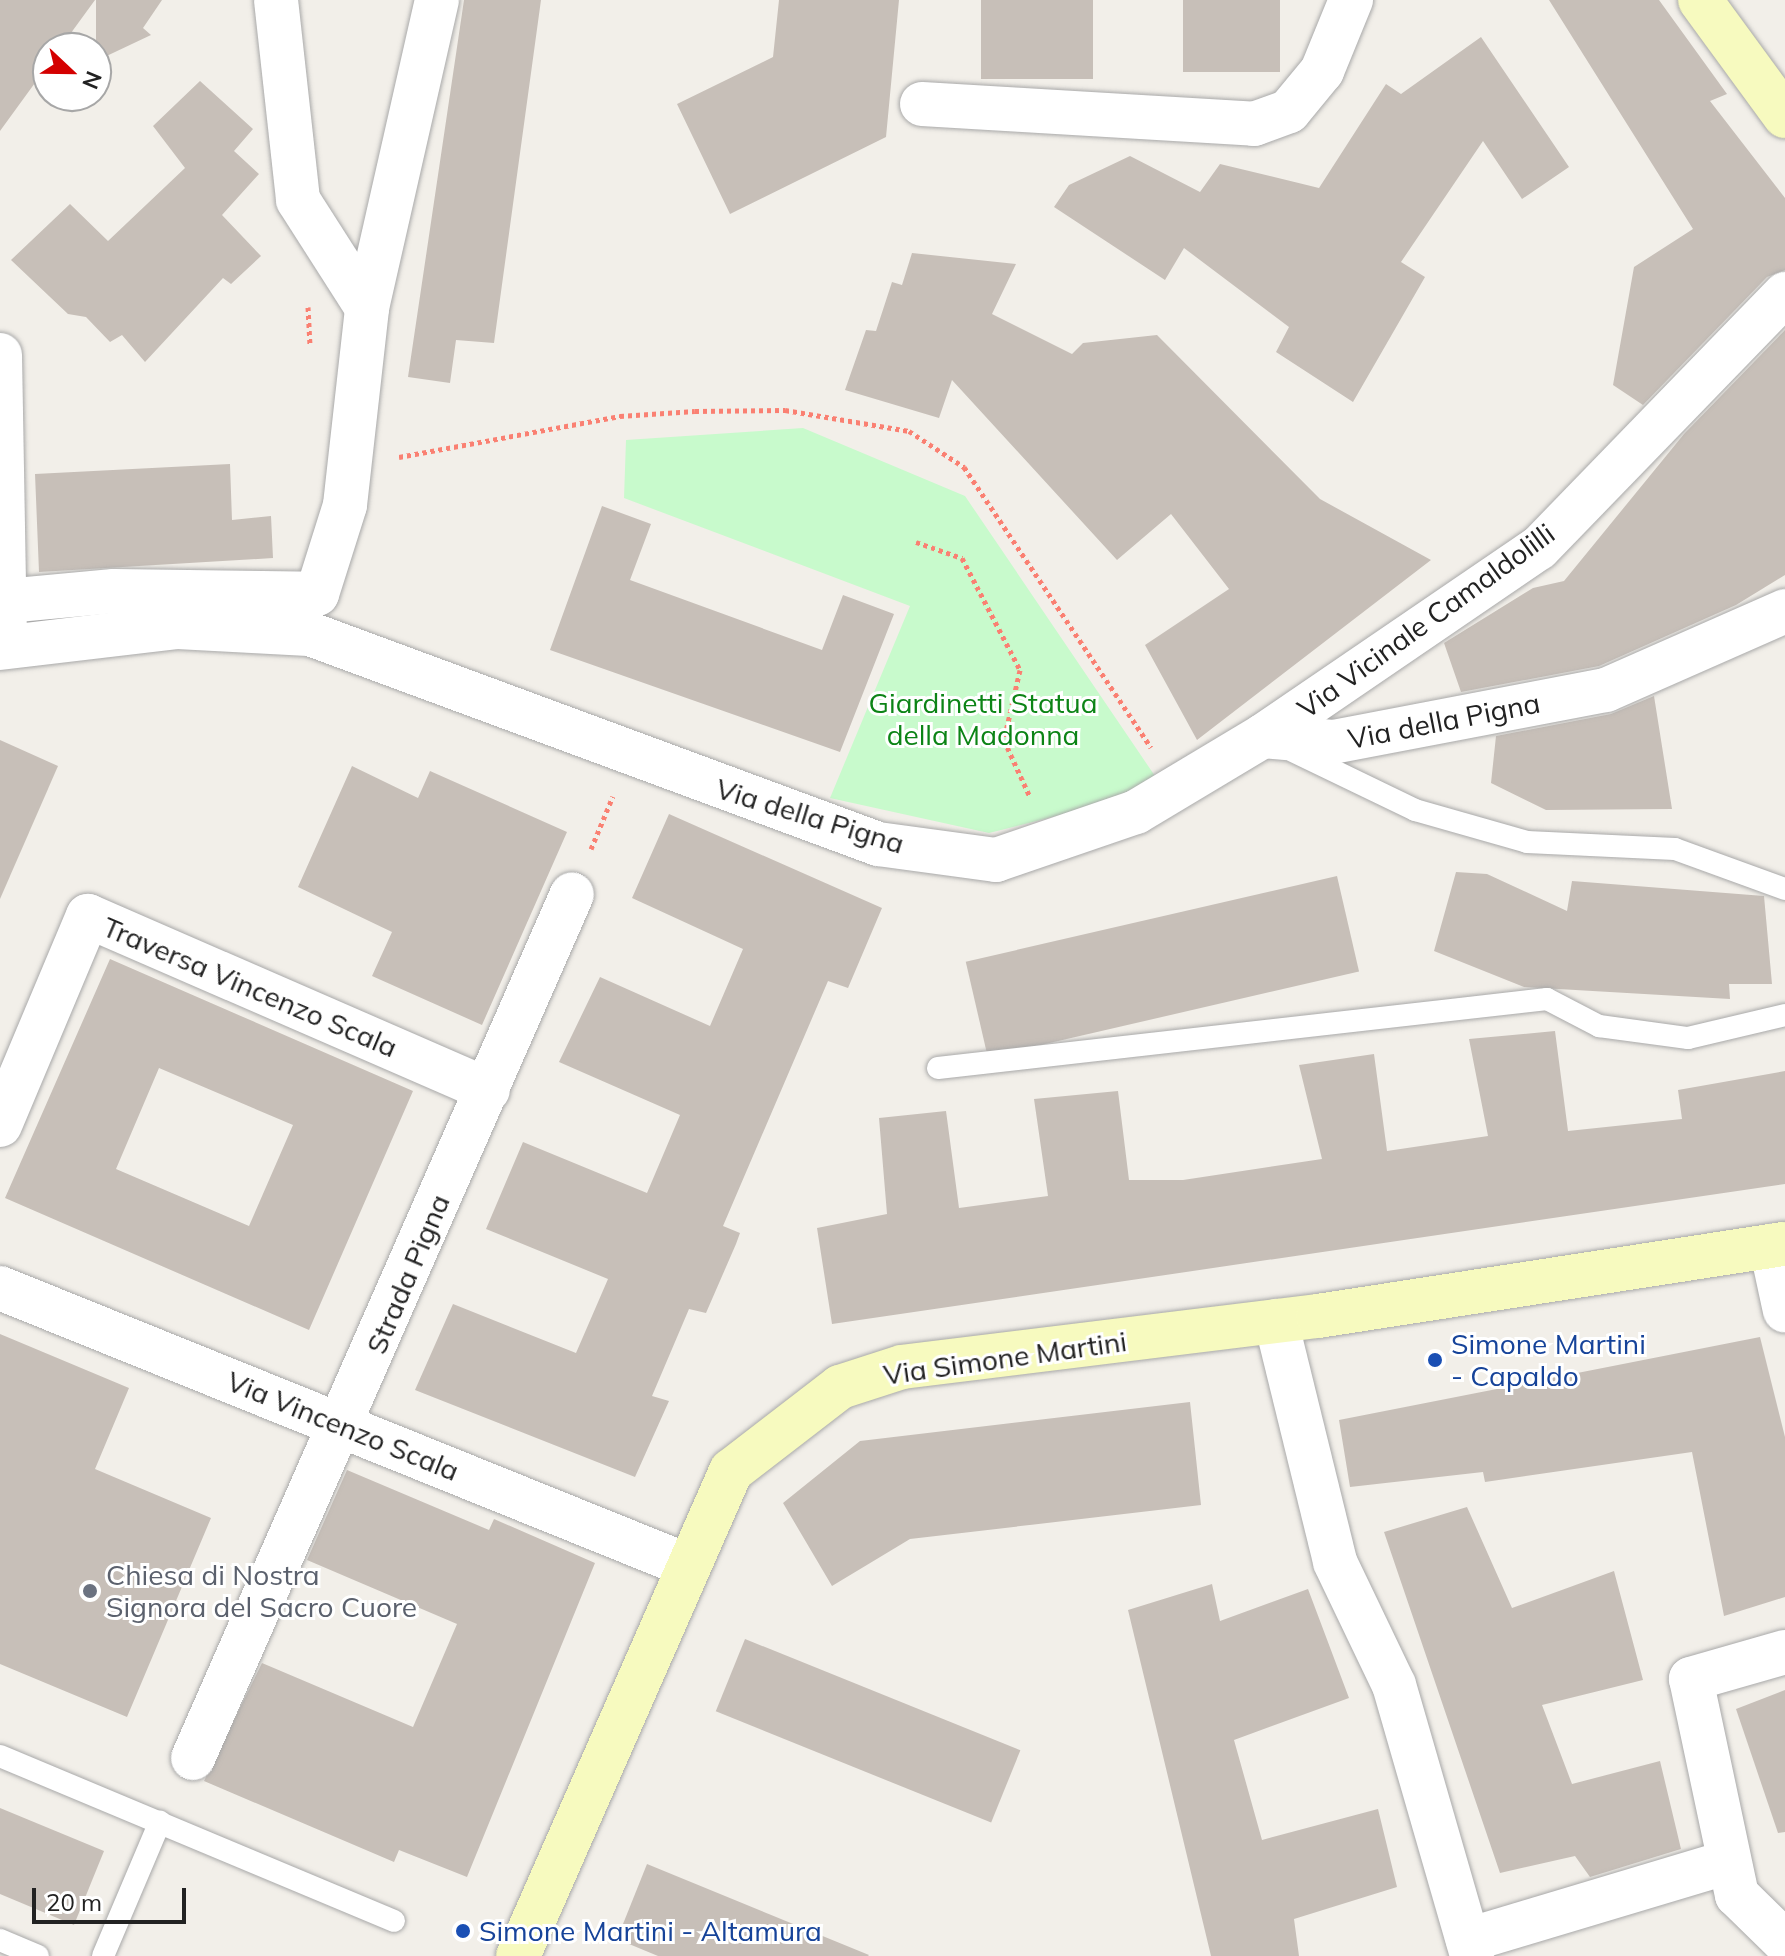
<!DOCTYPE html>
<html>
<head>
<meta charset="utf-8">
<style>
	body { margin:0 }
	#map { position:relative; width:1785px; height:1956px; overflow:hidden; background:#f2efe9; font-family:Mulish,sans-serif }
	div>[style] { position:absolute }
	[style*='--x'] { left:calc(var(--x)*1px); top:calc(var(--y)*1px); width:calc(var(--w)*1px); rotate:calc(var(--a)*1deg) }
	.park>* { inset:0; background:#c8facc }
	.building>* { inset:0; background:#c7bfb8; transform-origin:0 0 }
	.path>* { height:5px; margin-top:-2.5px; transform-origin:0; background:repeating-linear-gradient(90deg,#fa8072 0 4px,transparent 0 8px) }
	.roads { filter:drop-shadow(0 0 2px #a9a9a9) drop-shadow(0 0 2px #a9a9a9) }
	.lane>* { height:22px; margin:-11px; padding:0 11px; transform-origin:11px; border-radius:11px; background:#fff }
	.street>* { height:44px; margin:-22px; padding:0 22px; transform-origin:22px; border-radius:22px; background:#fff }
	.secondary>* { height:44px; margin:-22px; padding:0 22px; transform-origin:22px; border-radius:22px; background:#f7fabf }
	.dots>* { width:22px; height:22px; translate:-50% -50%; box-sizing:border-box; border:4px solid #fff; border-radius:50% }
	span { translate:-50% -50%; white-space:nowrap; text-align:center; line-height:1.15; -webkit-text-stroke:6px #fff; paint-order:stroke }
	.street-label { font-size:28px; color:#222 }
	.park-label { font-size:28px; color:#0c8416 }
	.transit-label { font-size:28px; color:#164399 }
	.left { translate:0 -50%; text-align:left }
	.worship-label { font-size:28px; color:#5b616d }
	.north { position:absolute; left:32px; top:32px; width:80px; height:80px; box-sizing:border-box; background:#fff; border:2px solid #a7a7a7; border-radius:50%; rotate:112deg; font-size:22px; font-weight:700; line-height:32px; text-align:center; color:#222 }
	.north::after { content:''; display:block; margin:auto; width:28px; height:36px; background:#d40000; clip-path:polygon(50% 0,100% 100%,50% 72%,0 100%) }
	.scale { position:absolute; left:32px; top:1888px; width:154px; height:36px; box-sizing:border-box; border:4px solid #222; border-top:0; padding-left:10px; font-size:24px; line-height:28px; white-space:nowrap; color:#222; -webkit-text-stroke:6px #fff; paint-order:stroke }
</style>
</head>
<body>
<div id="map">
	<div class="park">
		<div style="clip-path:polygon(803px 428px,965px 496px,1157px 779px,1119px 800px,989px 833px,830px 798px,910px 606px,624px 498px,626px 440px)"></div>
	</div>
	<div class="building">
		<div style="clip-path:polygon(0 0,95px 0,60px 48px,48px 48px,48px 65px,0 131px)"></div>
		<div style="clip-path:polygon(96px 0,162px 0,143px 28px,151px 35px,96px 61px)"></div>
		<div style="clip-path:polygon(464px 0,541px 0,494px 343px,456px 340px,450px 383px,408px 377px)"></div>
		<div style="clip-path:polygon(779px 0,899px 0,886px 137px,730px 214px,677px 104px,773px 57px)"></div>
		<div style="left:981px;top:0;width:112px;height:79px"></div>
		<div style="left:1183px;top:0;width:97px;height:72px"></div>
		<div style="clip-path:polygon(1549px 0,1659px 0,1727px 94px,1710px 101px,1785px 198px,1785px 270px,1767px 277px,1643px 405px,1613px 385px,1634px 267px,1693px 229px)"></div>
		<div style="clip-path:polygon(1481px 37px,1569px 167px,1522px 199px,1483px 141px,1401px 262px,1425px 277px,1353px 402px,1276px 352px,1289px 327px,1184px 248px,1165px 280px,1054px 207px,1069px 185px,1130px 156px,1200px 192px,1220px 164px,1319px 188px,1386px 84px,1401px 94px)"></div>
		<div style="clip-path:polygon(200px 81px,253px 129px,234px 151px,259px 174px,222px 215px,261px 256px,231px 284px,223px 278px,145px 362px,122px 335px,110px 342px,86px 317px,68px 314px,11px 260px,70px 204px,108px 241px,185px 168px,153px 126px)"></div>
		<div style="clip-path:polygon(912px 253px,1016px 264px,992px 314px,1072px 354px,1083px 343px,1157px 335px,1320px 499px,1431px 560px,1197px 740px,1145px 645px,1229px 589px,1171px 514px,1117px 560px,952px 380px,939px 418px,845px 390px,866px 330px,876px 331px,892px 282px,902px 285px)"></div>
		<div style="clip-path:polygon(1785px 330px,1785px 575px,1736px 605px,1599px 666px,1461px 692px,1444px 643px,1533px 588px,1564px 581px,1684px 434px)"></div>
		<div style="clip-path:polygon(230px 464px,232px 520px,271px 516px,273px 558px,39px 572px,35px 474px)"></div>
		<div style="clip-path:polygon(602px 506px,651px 524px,630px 580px,822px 650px,843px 595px,894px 614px,840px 752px,550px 650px)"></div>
		<div style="clip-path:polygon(1654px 696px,1672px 809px,1546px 810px,1491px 783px,1496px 736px,1611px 714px)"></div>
		<div style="clip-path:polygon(0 740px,58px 766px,0 899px)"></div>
		<div style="clip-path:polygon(352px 766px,418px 798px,430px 771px,567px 832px,482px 1025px,372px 976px,392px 932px,298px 887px)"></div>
		<div style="clip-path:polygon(669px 814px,882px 908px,848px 988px,828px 981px,723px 1226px,740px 1233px,736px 1244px,706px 1313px,689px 1309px,652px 1396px,669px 1401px,635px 1477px,415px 1390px,453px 1304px,576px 1353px,608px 1279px,486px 1229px,523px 1142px,647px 1193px,680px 1115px,559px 1062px,600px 977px,710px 1026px,743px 949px,632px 898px)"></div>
		<div style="clip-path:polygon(1456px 872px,1487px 874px,1567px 911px,1572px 881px,1764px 896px,1772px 984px,1729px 984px,1730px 999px,1524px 987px,1434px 951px)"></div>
		<div style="left:1337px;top:876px;width:98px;height:381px;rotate:77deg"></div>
		<div style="clip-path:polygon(evenodd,110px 959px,413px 1091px,309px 1330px,5px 1198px,110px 959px,159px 1068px,293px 1125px,249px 1226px,116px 1169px,159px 1068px)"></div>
		<div style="clip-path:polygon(1555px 1031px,1568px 1131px,1682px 1119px,1678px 1090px,1785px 1071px,1785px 1184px,832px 1324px,817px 1228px,887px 1214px,879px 1118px,946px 1111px,959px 1208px,1048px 1196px,1034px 1099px,1118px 1091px,1129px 1180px,1183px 1180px,1322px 1159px,1299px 1065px,1374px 1054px,1387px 1151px,1488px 1136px,1469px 1039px)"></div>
		<div style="clip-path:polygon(0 1334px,129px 1388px,95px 1469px,211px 1518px,127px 1717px,0 1664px)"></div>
		<div style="clip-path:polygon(1760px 1337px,1785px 1437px,1785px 1597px,1724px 1616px,1692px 1452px,1485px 1482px,1483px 1472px,1350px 1487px,1339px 1420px)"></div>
		<div style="clip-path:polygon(1190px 1402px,1201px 1505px,910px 1539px,832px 1586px,783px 1503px,860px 1441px)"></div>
		<div style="clip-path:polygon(347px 1470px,489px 1530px,494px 1519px,595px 1563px,467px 1877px,399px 1850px,394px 1862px,204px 1781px,262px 1663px,413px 1727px,457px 1624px,307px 1560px)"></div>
		<div style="clip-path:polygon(1467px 1507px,1512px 1608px,1614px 1571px,1643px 1680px,1542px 1705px,1572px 1784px,1660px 1761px,1681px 1849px,1590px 1877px,1575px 1856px,1500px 1873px,1384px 1532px)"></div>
		<div style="clip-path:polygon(1212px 1584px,1220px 1621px,1308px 1589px,1349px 1698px,1234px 1740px,1262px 1840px,1378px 1809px,1397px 1887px,1294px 1919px,1299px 1956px,1211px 1956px,1128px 1610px)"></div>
		<div style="left:745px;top:1639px;width:297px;height:78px;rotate:22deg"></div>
		<div style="clip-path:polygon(1785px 1690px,1785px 1832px,1778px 1833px,1736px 1709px)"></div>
		<div style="clip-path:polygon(0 1808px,104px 1851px,74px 1925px,0 1894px)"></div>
		<div style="clip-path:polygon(647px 1864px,869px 1955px,868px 1956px,658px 1956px,617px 1939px)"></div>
	</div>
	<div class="path">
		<div style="--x:308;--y:307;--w:38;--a:87"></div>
		<div style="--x:399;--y:457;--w:225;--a:-10.5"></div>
		<div style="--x:620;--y:416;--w:75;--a:-3.8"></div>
		<div style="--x:695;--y:411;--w:90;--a:-0.6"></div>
		<div style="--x:785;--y:410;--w:126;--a:9.6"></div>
		<div style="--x:909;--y:431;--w:66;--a:33.2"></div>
		<div style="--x:964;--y:467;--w:337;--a:56.3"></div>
		<div style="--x:916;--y:542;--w:49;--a:19.2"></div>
		<div style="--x:962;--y:558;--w:126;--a:62.6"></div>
		<div style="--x:1020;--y:670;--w:72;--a:102.9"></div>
		<div style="--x:1004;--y:740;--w:63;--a:65.5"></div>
		<div style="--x:591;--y:849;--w:57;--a:-67.5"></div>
	</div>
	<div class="roads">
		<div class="lane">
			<div style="--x:1293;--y:751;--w:136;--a:25.8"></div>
			<div style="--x:1415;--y:810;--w:116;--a:15.9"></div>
			<div style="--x:1527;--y:842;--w:148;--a:2.7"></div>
			<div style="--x:1675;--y:849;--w:117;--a:20"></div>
			<div style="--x:938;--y:1068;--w:613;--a:-6.46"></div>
			<div style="--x:1547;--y:999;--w:59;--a:27.4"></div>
			<div style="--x:1599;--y:1026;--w:90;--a:7.7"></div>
			<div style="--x:1688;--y:1038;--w:100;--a:-13.3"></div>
			<div style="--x:0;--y:1756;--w:427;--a:22.7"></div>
			<div style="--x:0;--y:1940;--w:41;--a:22.8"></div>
			<div style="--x:103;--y:1956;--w:146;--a:-67"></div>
		</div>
		<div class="street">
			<div style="--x:276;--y:0;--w:201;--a:83.7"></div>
			<div style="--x:298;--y:200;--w:128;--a:57.4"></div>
			<div style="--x:922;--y:104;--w:333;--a:3.4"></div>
			<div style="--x:1254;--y:124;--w:37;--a:-20"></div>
			<div style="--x:1289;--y:111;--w:52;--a:-50.5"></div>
			<div style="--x:1322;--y:71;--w:77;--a:-67.8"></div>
			<div style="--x:0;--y:355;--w:273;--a:89"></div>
			<div style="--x:6;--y:601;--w:108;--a:-5.3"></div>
			<div style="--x:114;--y:591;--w:203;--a:0.8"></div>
			<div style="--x:317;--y:594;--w:93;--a:-72.5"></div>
			<div style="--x:345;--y:505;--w:198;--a:-83.6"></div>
			<div style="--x:367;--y:308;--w:316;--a:-77.2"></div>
			<div style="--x:0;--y:648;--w:177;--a:-6.8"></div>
			<div style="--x:176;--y:627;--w:134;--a:3"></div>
			<div style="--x:310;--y:634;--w:606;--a:20.29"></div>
			<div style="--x:878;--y:844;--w:119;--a:7.7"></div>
			<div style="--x:996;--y:860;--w:148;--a:-18.9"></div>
			<div style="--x:1136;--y:812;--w:148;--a:-30.9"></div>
			<div style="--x:1263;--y:736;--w:334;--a:-34.3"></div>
			<div style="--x:1539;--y:548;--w:354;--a:-45.9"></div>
			<div style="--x:1263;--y:736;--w:70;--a:4.9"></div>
			<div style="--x:1333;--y:742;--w:278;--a:-10.8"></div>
			<div style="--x:1606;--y:690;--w:196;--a:-23.8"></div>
			<div style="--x:0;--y:1125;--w:227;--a:-67.2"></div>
			<div style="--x:88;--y:916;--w:436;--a:23.5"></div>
			<div style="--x:1771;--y:1246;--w:66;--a:77.8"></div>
			<div style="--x:0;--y:1288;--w:740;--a:21.99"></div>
			<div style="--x:1276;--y:1321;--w:248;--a:76.2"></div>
			<div style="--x:1335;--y:1562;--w:136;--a:64.4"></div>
			<div style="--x:1394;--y:1685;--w:282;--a:73.9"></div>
			<div style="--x:1785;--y:1652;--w:98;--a:164"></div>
			<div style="--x:1691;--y:1679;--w:221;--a:78"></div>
			<div style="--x:1737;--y:1895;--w:67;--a:44.4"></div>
			<div style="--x:193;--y:1758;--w:943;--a:-66.31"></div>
			<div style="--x:1468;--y:1940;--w:271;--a:-16.7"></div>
		</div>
		<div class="secondary">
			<div style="--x:1700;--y:0;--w:144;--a:53.8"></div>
			<div style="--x:518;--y:1956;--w:530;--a:-66.29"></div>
			<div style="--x:731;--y:1471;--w:138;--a:-37.6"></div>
			<div style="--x:840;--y:1387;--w:65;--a:-17.9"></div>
			<div style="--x:902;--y:1367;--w:419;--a:-7"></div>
			<div style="--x:1318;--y:1316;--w:473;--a:-8.8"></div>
		</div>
	</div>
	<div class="dots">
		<div style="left:1435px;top:1360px;background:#1a4fb4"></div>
		<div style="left:90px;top:1591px;background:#6b7280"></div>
		<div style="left:463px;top:1931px;background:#1a4fb4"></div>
	</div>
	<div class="street-label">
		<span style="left:1426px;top:621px;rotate:-36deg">Via Vicinale Camaldolilli</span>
		<span style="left:1444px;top:721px;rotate:-11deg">Via della Pigna</span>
		<span style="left:810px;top:816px;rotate:17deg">Via della Pigna</span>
		<span style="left:250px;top:987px;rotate:23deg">Traversa Vincenzo Scala</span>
		<span style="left:408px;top:1274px;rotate:-67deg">Strada Pigna</span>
		<span style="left:1005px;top:1358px;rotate:-8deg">Via Simone Martini</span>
		<span style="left:343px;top:1426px;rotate:22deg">Via Vincenzo Scala</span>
	</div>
	<div class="park-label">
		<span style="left:983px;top:719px">Giardinetti Statua<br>della Madonna</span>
	</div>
	<div class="transit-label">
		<span class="left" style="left:1451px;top:1360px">Simone Martini<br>- Capaldo</span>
		<span class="left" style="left:479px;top:1931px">Simone Martini - Altamura</span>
	</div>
	<div class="worship-label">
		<span class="left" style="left:106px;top:1591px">Chiesa di Nostra<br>Signora del Sacro Cuore</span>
	</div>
	<div class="north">N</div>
	<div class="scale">20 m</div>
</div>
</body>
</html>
